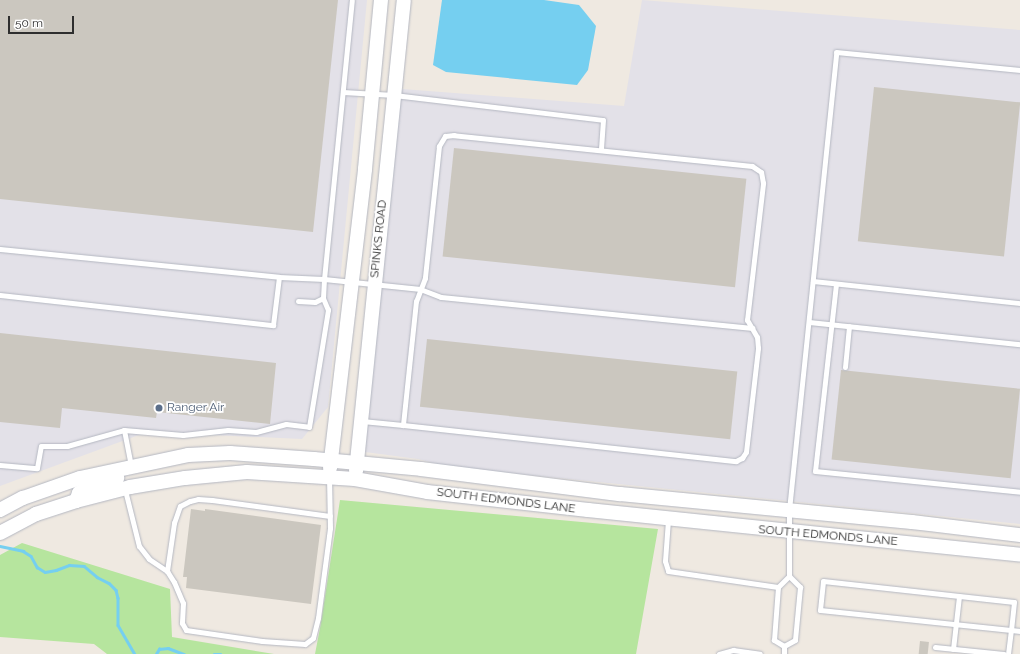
<!DOCTYPE html>
<html>
<head>
<meta charset="utf-8">
<style>
	body { margin:0 }
	#map { position:relative; width:1020px; height:654px; overflow:hidden; background:#efe9e1; font-family:Raleway,sans-serif }
	div>[style] { position:absolute }
	[style*='--x'] { left:calc(var(--x)*1px); top:calc(var(--y)*1px); width:calc(var(--w)*1px); rotate:calc(var(--a)*1deg) }
	.industrial>* { inset:0; background:#e3e1e8 }
	.green>* { inset:0; background:#b6e59e }
	.water>* { inset:0; background:#75cff0 }
	.stream>* { height:2.5px; margin:-1.25px; padding:0 1.25px; transform-origin:1.25px; border-radius:1.25px; background:#75cff0 }
	.building>* { inset:0; background:#cbc7bf; transform-origin:0 0 }
	.roads { filter:drop-shadow(0 0 1px #b4b7c1) drop-shadow(0 0 1px #b4b7c1) }
	.service>* { height:5px; margin:-2.5px; padding:0 2.5px; transform-origin:2.5px; border-radius:2.5px; background:#fff }
	.secondary>* { height:14px; margin:-7px; padding:0 7px; transform-origin:7px; border-radius:7px; background:#fff }
	.dots>* { width:11px; height:11px; translate:-50% -50%; box-sizing:border-box; border:2px solid #fff; border-radius:50% }
	span { translate:-50% -50%; white-space:nowrap; text-align:center; line-height:1.15; -webkit-text-stroke:3.5px #fff; paint-order:stroke }
	.street-label { font-size:12px; color:#2e2e2e }
	.service-label { font-size:12px; color:#4e5e75 }
	.left { translate:0 -50%; text-align:left }
	.scale { position:absolute; left:8px; top:16px; width:66px; height:18px; box-sizing:border-box; border:2px solid #2e2e2e; border-top:0; padding-left:5px; font-size:12px; line-height:14px; white-space:nowrap; color:#2e2e2e; -webkit-text-stroke:3px #fff; paint-order:stroke }
</style>
</head>
<body>
<div id="map">
	<div class="industrial">
		<div style="clip-path:polygon(0 0,367px 0,328px 407px,302px 439px,147px 432px,0 486px)"></div>
		<div style="clip-path:polygon(642px 0,1020px 30px,1020px 524px,448px 467px,418px 459px,365px 452px,398px 109px,402px 89px,624px 106px)"></div>
	</div>
	<div class="green">
		<div style="clip-path:polygon(340px 500px,658px 529px,636px 654px,315px 654px,320px 628px)"></div>
		<div style="clip-path:polygon(22px 543px,170px 589px,172px 637px,274px 654px,107px 654px,94px 644px,0 637px,0 555px)"></div>
	</div>
	<div class="water">
		<div style="clip-path:polygon(442px 0,544px 0,579px 5px,596px 26px,588px 70px,577px 85px,446px 72px,433px 65px)"></div>
	</div>
	<div class="stream">
		<div style="--x:0;--y:546;--w:24;--a:12"></div>
		<div style="--x:23;--y:551;--w:9;--a:32"></div>
		<div style="--x:31;--y:556;--w:13;--a:61"></div>
		<div style="--x:37;--y:567;--w:9;--a:32"></div>
		<div style="--x:45;--y:572;--w:11;--a:-10"></div>
		<div style="--x:56;--y:570;--w:14;--a:-21"></div>
		<div style="--x:69;--y:565;--w:15;--a:4"></div>
		<div style="--x:84;--y:566;--w:17;--a:40"></div>
		<div style="--x:97;--y:577;--w:13;--a:27"></div>
		<div style="--x:109;--y:583;--w:10;--a:45"></div>
		<div style="--x:116;--y:590;--w:8;--a:76"></div>
		<div style="--x:118;--y:598;--w:27;--a:90"></div>
		<div style="--x:118;--y:625;--w:34;--a:60"></div>
		<div style="--x:156;--y:654;--w:6;--a:-59"></div>
		<div style="--x:159;--y:649;--w:9;--a:-6"></div>
		<div style="--x:168;--y:648;--w:17;--a:21"></div>
		<div style="--x:214;--y:654;--w:7;--a:0"></div>
	</div>
	<div class="building">
		<div style="clip-path:polygon(0 0,338px 0,313px 232px,0 199px)"></div>
		<div style="left:874px;top:87px;width:147px;height:155px;rotate:6deg"></div>
		<div style="left:454px;top:148px;width:294px;height:109px;rotate:6deg"></div>
		<div style="clip-path:polygon(0 333px,276px 363px,270px 424px,157px 412px,156px 418px,62px 408px,60px 428px,0 422px)"></div>
		<div style="left:427px;top:339px;width:312px;height:68px;rotate:6deg"></div>
		<div style="left:841px;top:370px;width:180px;height:90px;rotate:6deg"></div>
		<div style="clip-path:polygon(191px 509px,205px 511px,205px 509px,321px 525px,311px 604px,186px 588px,187px 577px,183px 577px)"></div>
		<div style="left:920px;top:641px;width:9px;height:13px;rotate:6deg"></div>
	</div>
	<div class="roads">
		<div class="service">
			<div style="--x:343;--y:92;--w:51;--a:3.4"></div>
			<div style="--x:394;--y:95;--w:210;--a:6.8"></div>
			<div style="--x:603;--y:120;--w:30;--a:94"></div>
			<div style="--x:0;--y:249;--w:280;--a:5.7"></div>
			<div style="--x:813;--y:281;--w:208;--a:6.1"></div>
			<div style="--x:836;--y:284;--w:188;--a:96.4"></div>
			<div style="--x:815;--y:471;--w:206;--a:5.8"></div>
			<div style="--x:0;--y:295;--w:275;--a:6.3"></div>
			<div style="--x:273;--y:325;--w:48;--a:-82.9"></div>
			<div style="--x:279;--y:277;--w:45;--a:2.5"></div>
			<div style="--x:324;--y:279;--w:280;--a:-84.3"></div>
			<div style="--x:298;--y:301;--w:17;--a:3"></div>
			<div style="--x:315;--y:302;--w:9;--a:-27"></div>
			<div style="--x:809;--y:322;--w:212;--a:6"></div>
			<div style="--x:845;--y:367;--w:41;--a:-84.4"></div>
			<div style="--x:362;--y:421;--w:41;--a:5.6"></div>
			<div style="--x:403;--y:425;--w:335;--a:6.2"></div>
			<div style="--x:736;--y:461;--w:7;--a:-27"></div>
			<div style="--x:742;--y:458;--w:7;--a:-56"></div>
			<div style="--x:746;--y:452;--w:105;--a:-83.4"></div>
			<div style="--x:758;--y:348;--w:11;--a:-95"></div>
			<div style="--x:757;--y:337;--w:20;--a:-120"></div>
			<div style="--x:747;--y:320;--w:138;--a:-83.3"></div>
			<div style="--x:763;--y:183;--w:11;--a:-100"></div>
			<div style="--x:761;--y:172;--w:11;--a:-146"></div>
			<div style="--x:752;--y:166;--w:300;--a:-174.1"></div>
			<div style="--x:454;--y:135;--w:9;--a:174"></div>
			<div style="--x:445;--y:136;--w:12;--a:121"></div>
			<div style="--x:439;--y:146;--w:133;--a:96.1"></div>
			<div style="--x:425;--y:278;--w:25;--a:111"></div>
			<div style="--x:416;--y:301;--w:125;--a:96"></div>
			<div style="--x:124;--y:430;--w:37;--a:79"></div>
			<div style="--x:0;--y:465;--w:37;--a:5"></div>
			<div style="--x:37;--y:468;--w:22;--a:-80"></div>
			<div style="--x:41;--y:446;--w:26;--a:0"></div>
			<div style="--x:67;--y:446;--w:59;--a:-15.7"></div>
			<div style="--x:124;--y:430;--w:59;--a:4.8"></div>
			<div style="--x:183;--y:435;--w:45;--a:-6.3"></div>
			<div style="--x:228;--y:430;--w:28;--a:4"></div>
			<div style="--x:256;--y:432;--w:31;--a:-15"></div>
			<div style="--x:286;--y:424;--w:23;--a:7"></div>
			<div style="--x:309;--y:427;--w:119;--a:-80.8"></div>
			<div style="--x:328;--y:310;--w:13;--a:-113"></div>
			<div style="--x:323;--y:298;--w:19;--a:-87"></div>
			<div style="--x:324;--y:279;--w:97;--a:5.9"></div>
			<div style="--x:420;--y:289;--w:22;--a:21"></div>
			<div style="--x:441;--y:297;--w:313;--a:5.7"></div>
			<div style="--x:125;--y:490;--w:58;--a:76"></div>
			<div style="--x:139;--y:546;--w:16;--a:52"></div>
			<div style="--x:149;--y:559;--w:22;--a:34"></div>
			<div style="--x:167;--y:571;--w:13;--a:58"></div>
			<div style="--x:174;--y:582;--w:23;--a:67"></div>
			<div style="--x:183;--y:603;--w:20;--a:93"></div>
			<div style="--x:182;--y:623;--w:8;--a:60"></div>
			<div style="--x:186;--y:630;--w:77;--a:8.2"></div>
			<div style="--x:262;--y:641;--w:43;--a:4"></div>
			<div style="--x:305;--y:644;--w:10;--a:-37"></div>
			<div style="--x:313;--y:638;--w:21;--a:-76"></div>
			<div style="--x:318;--y:618;--w:91;--a:-82.4"></div>
			<div style="--x:330;--y:528;--w:51;--a:-91.1"></div>
			<div style="--x:668;--y:520;--w:41;--a:94.2"></div>
			<div style="--x:665;--y:561;--w:10;--a:73"></div>
			<div style="--x:668;--y:571;--w:111;--a:8.3"></div>
			<div style="--x:167;--y:571;--w:49;--a:-81.7"></div>
			<div style="--x:174;--y:523;--w:18;--a:-71"></div>
			<div style="--x:180;--y:506;--w:11;--a:-27"></div>
			<div style="--x:190;--y:501;--w:8;--a:-14"></div>
			<div style="--x:198;--y:499;--w:14;--a:4"></div>
			<div style="--x:212;--y:500;--w:119;--a:7.7"></div>
			<div style="--x:789;--y:576;--w:66;--a:-90"></div>
			<div style="--x:789;--y:510;--w:460;--a:-84.1"></div>
			<div style="--x:836;--y:52;--w:185;--a:5.6"></div>
			<div style="--x:789;--y:576;--w:16;--a:45"></div>
			<div style="--x:800;--y:587;--w:53;--a:95.4"></div>
			<div style="--x:795;--y:640;--w:13;--a:151"></div>
			<div style="--x:784;--y:646;--w:12;--a:-149"></div>
			<div style="--x:774;--y:640;--w:53;--a:-85.7"></div>
			<div style="--x:778;--y:587;--w:16;--a:-45"></div>
			<div style="--x:823;--y:581;--w:192;--a:6.3"></div>
			<div style="--x:1014;--y:602;--w:28;--a:96"></div>
			<div style="--x:1011;--y:630;--w:192;--a:-174"></div>
			<div style="--x:820;--y:610;--w:29;--a:-84"></div>
			<div style="--x:935;--y:647;--w:69;--a:5.8"></div>
			<div style="--x:953;--y:649;--w:53;--a:-83.5"></div>
			<div style="--x:719;--y:654;--w:15;--a:-16"></div>
			<div style="--x:733;--y:650;--w:27;--a:8"></div>
			<div style="--x:784;--y:654;--w:8;--a:-90"></div>
			<div style="--x:1008;--y:654;--w:24;--a:-83"></div>
			<div style="--x:1011;--y:630;--w:9;--a:6"></div>
		</div>
		<div class="secondary">
			<div style="--x:330;--y:468;--w:301;--a:-83.3"></div>
			<div style="--x:365;--y:169;--w:170;--a:-84.6"></div>
			<div style="--x:356;--y:471;--w:473;--a:-84.2"></div>
			<div style="--x:76;--y:501;--w:9;--a:-69"></div>
			<div style="--x:79;--y:493;--w:10;--a:-29"></div>
			<div style="--x:88;--y:488;--w:31;--a:-19"></div>
			<div style="--x:0;--y:510;--w:26;--a:-28"></div>
			<div style="--x:23;--y:498;--w:60;--a:-19.3"></div>
			<div style="--x:80;--y:478;--w:110;--a:-12"></div>
			<div style="--x:188;--y:455;--w:42;--a:-2.7"></div>
			<div style="--x:230;--y:453;--w:84;--a:4.1"></div>
			<div style="--x:314;--y:459;--w:107;--a:5.3"></div>
			<div style="--x:421;--y:469;--w:201;--a:7.2"></div>
			<div style="--x:620;--y:494;--w:293;--a:5.5"></div>
			<div style="--x:912;--y:522;--w:109;--a:6.9"></div>
			<div style="--x:0;--y:533;--w:41;--a:-27.8"></div>
			<div style="--x:36;--y:514;--w:42;--a:-18"></div>
			<div style="--x:76;--y:501;--w:56;--a:-14.5"></div>
			<div style="--x:130;--y:487;--w:56;--a:-9.3"></div>
			<div style="--x:185;--y:478;--w:62;--a:-5.5"></div>
			<div style="--x:247;--y:472;--w:108;--a:3.7"></div>
			<div style="--x:355;--y:479;--w:73;--a:10.2"></div>
			<div style="--x:427;--y:492;--w:162;--a:6.4"></div>
			<div style="--x:588;--y:510;--w:434;--a:5.9"></div>
		</div>
	</div>
	<div class="dots">
		<div style="left:159px;top:408px;background:#5c6f8a"></div>
	</div>
	<div class="street-label">
		<span style="left:379px;top:239px;rotate:-84deg">SPINKS ROAD</span>
		<span style="left:506px;top:501px;rotate:7deg">SOUTH EDMONDS LANE</span>
		<span style="left:828px;top:536px;rotate:5deg">SOUTH EDMONDS LANE</span>
	</div>
	<div class="service-label">
		<span class="left" style="left:167px;top:408px">Ranger Air</span>
	</div>
	<div class="scale">50 m</div>
</div>
</body>
</html>
